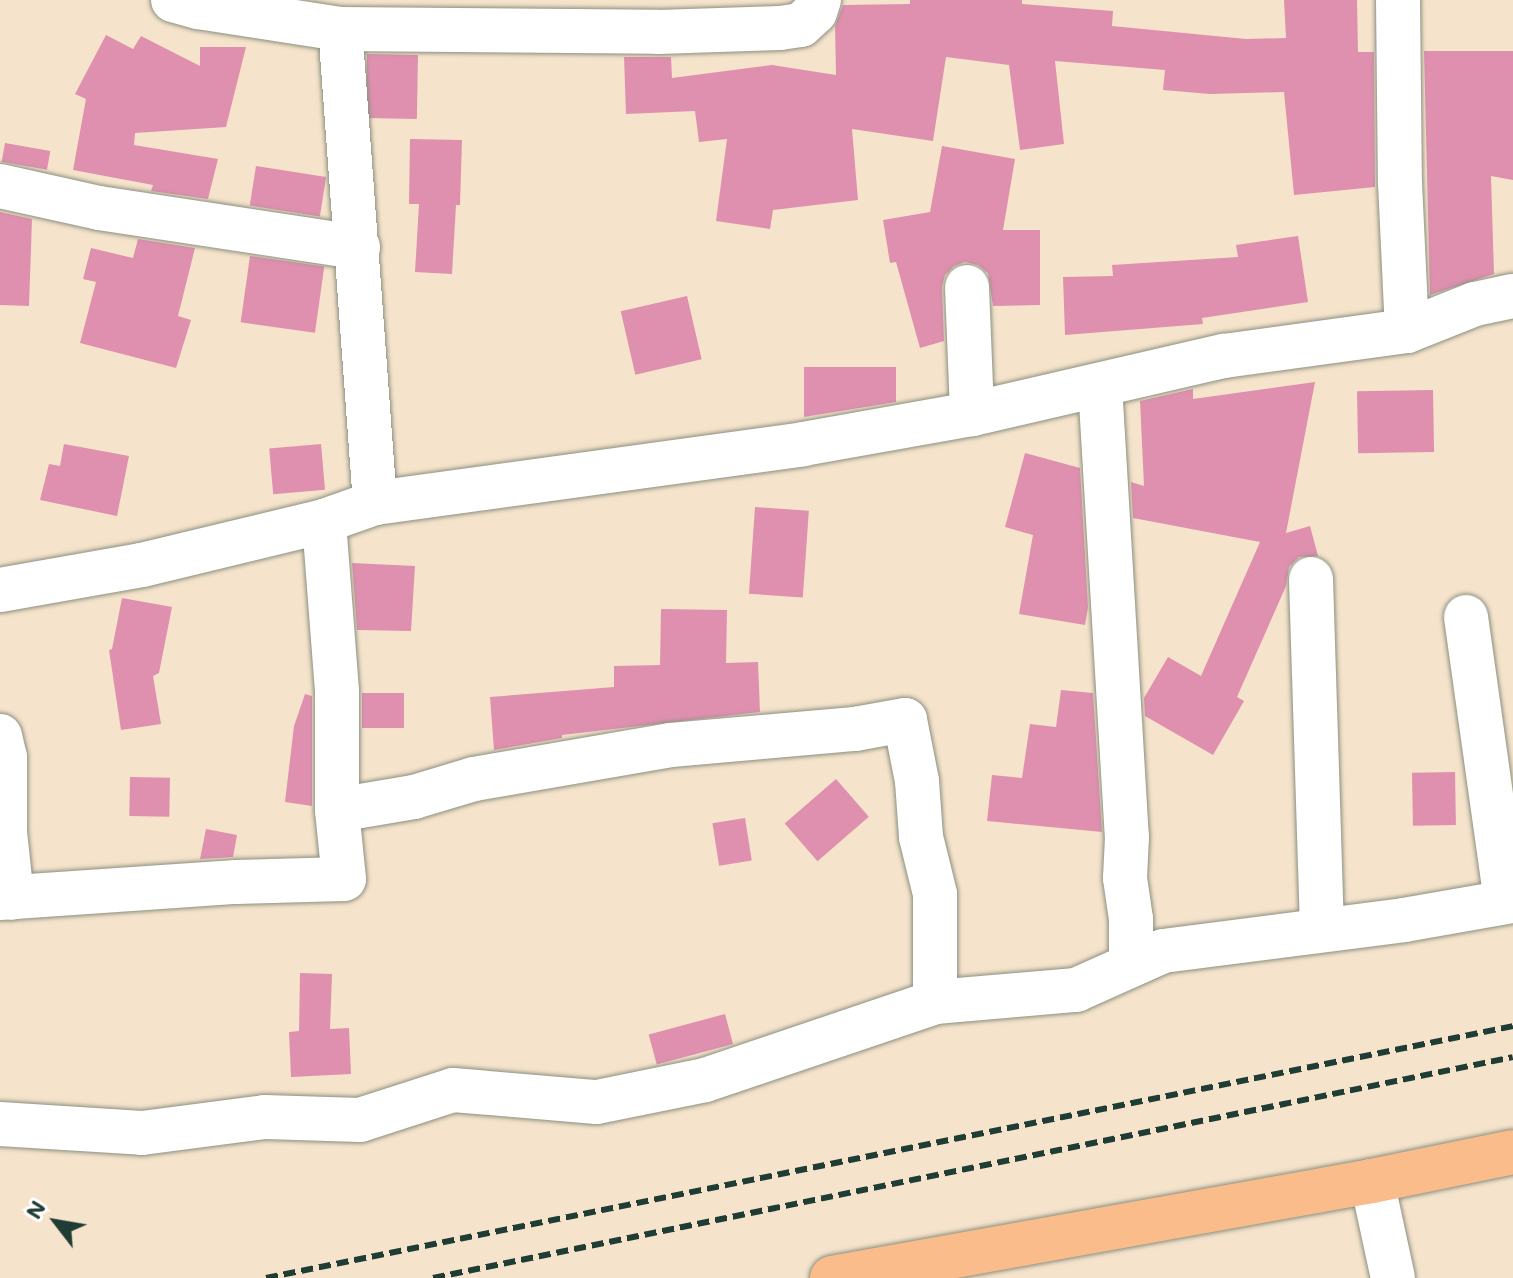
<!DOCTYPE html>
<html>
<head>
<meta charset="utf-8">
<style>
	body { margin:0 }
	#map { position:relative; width:1513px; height:1278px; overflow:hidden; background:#f6e3cb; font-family:Mali,sans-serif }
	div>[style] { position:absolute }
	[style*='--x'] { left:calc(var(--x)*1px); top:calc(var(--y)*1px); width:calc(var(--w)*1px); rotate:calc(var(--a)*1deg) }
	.building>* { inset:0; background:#df90af; transform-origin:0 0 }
	.roads { filter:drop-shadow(0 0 2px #8a9080) drop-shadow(0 0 2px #8a9080) }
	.minor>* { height:44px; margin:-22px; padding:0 22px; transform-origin:22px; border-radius:22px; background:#fff }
	.major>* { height:44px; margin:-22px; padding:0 22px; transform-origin:22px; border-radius:22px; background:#f9bc8a }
	.rail>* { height:6px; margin-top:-3px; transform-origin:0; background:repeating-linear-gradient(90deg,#1f3d34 0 12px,transparent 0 18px) }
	span { translate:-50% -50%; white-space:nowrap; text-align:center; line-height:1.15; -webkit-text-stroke:6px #fff; paint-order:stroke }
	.north { position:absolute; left:16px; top:1182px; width:80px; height:80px; -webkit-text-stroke:6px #fff; paint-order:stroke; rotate:301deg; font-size:22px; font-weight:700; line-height:32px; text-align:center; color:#1f3d34 }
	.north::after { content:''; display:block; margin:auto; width:28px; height:36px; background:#1f3d34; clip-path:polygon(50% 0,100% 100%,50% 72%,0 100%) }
</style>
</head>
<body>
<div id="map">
	<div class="building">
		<div style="clip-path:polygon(910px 0,1022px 0,1022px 4px,1113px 11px,1112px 26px,1246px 39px,1286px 38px,1284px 0,1357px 0,1358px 52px,1374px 52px,1375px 187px,1294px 195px,1284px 92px,1210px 94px,1163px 90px,1165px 70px,1055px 61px,1064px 144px,1020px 150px,1009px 65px,946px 57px,933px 141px,852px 129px,858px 200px,773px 210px,770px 229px,716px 221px,727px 139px,699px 142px,695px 111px,626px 114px,624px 57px,671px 57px,672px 78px,772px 65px,836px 75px,835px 26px,843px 5px,910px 4px)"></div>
		<div style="clip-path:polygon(106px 35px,133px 49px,141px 36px,200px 66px,200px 47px,246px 47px,226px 127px,135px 133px,134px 145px,218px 159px,208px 199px,151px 191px,153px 185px,73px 170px,86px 99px,75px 94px)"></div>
		<div style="clip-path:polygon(1424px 51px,1513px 51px,1513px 180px,1491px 176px,1494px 274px,1430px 295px)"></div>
		<div style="left:367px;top:54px;width:51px;height:64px;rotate:1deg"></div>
		<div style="clip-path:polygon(410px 139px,462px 140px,460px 205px,456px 205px,452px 274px,415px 272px,419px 204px,409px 204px)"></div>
		<div style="left:5px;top:143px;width:46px;height:19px;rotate:10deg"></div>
		<div style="clip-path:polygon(942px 146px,1015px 159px,1003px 230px,1040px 230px,1040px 305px,993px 306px,988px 273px,978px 265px,965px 262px,954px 266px,945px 275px,942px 287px,944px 341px,920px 348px,896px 262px,890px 263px,883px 220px,930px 212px)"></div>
		<div style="left:256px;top:166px;width:71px;height:40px;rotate:9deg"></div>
		<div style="clip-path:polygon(0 212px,32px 219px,29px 306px,0 305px)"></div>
		<div style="clip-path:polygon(1298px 236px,1308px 302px,1202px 318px,1203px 324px,1065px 335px,1063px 277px,1113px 276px,1112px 265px,1238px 257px,1236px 245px)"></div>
		<div style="clip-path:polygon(138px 239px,195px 248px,178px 316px,191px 320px,176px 368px,80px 343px,96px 282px,83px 279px,91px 248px,133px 258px)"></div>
		<div style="left:250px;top:256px;width:75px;height:67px;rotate:8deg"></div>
		<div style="left:687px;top:296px;width:65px;height:68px;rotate:77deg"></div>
		<div style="clip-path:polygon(804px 367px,896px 367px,896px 402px,804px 417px)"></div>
		<div style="clip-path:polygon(1315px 382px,1286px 533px,1310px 526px,1318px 556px,1299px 557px,1289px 567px,1286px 586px,1237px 697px,1244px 701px,1213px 755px,1145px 716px,1144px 698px,1168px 657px,1201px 676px,1260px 542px,1133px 518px,1131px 482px,1144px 486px,1140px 401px,1193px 389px,1193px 399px)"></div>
		<div style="left:1433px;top:390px;width:62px;height:76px;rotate:89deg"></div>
		<div style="clip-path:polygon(64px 444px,129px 456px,117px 516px,40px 500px,49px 464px,60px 466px)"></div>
		<div style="left:321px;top:444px;width:46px;height:52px;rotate:85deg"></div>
		<div style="clip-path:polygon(1025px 453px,1080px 468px,1088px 607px,1085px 625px,1019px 614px,1033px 535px,1005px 527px)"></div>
		<div style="left:755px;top:507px;width:54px;height:87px;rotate:4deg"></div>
		<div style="clip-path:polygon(352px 563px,415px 566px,411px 631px,357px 630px)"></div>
		<div style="clip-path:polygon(122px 598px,172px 607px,159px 673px,153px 676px,161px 724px,121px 730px,109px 650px,112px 649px)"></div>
		<div style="clip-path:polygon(661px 609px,727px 610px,726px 663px,758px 662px,760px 712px,562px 735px,562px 738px,494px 750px,490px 697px,614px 687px,614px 666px,660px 665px)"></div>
		<div style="clip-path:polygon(1061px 690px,1093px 693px,1102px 832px,987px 821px,992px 775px,1022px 778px,1030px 724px,1056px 727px)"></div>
		<div style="left:362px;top:693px;width:42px;height:35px"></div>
		<div style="clip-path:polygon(305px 694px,312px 696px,312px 806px,285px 802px,294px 726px)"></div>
		<div style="left:1455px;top:772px;width:53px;height:43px;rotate:89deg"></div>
		<div style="left:130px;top:777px;width:40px;height:39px;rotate:1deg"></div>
		<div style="left:836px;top:779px;width:50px;height:68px;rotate:49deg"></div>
		<div style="left:745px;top:818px;width:43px;height:33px;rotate:81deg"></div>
		<div style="clip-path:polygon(206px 829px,237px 835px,233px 857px,200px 859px)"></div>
		<div style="clip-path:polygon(300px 973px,332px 974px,330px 1029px,349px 1028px,351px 1074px,291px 1077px,289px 1032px,299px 1031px)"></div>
		<div style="left:725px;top:1014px;width:31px;height:79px;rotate:75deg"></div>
	</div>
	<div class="roads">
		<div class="minor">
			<div style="--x:173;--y:0;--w:26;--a:16"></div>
			<div style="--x:198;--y:7;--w:144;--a:8.8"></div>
			<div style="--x:1398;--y:0;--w:183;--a:89.4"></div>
			<div style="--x:1400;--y:183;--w:148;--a:87.3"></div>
			<div style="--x:1407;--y:331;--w:73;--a:-21.7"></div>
			<div style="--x:1475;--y:304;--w:39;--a:-12"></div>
			<div style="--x:0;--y:186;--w:101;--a:12.5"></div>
			<div style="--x:99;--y:208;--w:262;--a:8.6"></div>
			<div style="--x:967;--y:287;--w:127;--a:87.7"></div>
			<div style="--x:1100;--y:385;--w:453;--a:86.6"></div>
			<div style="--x:1127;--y:837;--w:41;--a:92.8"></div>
			<div style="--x:1125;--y:878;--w:41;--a:81.7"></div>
			<div style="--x:1131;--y:919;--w:46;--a:90"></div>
			<div style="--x:375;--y:503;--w:475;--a:-94.2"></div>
			<div style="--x:340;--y:29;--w:318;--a:0.5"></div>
			<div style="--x:658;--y:32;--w:122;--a:-1.9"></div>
			<div style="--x:780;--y:28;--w:21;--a:-8"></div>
			<div style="--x:801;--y:25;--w:19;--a:-43"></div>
			<div style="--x:815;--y:12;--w:13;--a:-72"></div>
			<div style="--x:1311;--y:579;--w:350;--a:88.2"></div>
			<div style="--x:0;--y:590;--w:144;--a:-10"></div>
			<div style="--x:142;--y:565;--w:187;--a:-13.6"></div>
			<div style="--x:324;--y:521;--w:54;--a:-19.4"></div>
			<div style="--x:375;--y:503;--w:432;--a:-7.8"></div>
			<div style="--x:803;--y:444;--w:172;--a:-10.1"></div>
			<div style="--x:972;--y:414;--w:259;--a:-13"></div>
			<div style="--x:1224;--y:356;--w:185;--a:-7.8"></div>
			<div style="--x:1466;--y:617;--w:287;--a:82"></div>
			<div style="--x:0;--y:736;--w:22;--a:77"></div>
			<div style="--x:5;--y:757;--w:75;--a:90"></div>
			<div style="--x:5;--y:832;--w:66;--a:83.9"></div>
			<div style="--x:337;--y:810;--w:78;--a:-9.6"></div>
			<div style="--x:414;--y:797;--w:63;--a:-16.7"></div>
			<div style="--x:474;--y:779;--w:200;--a:-9.8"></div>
			<div style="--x:671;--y:745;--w:185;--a:-5"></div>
			<div style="--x:855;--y:729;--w:51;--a:-10.2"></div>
			<div style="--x:905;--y:720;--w:62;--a:78.9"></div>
			<div style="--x:917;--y:781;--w:56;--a:85.9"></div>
			<div style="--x:921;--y:837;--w:59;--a:76.2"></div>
			<div style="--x:935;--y:894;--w:108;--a:90"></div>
			<div style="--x:0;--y:898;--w:237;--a:-3.9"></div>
			<div style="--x:236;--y:882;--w:108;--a:-1.6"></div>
			<div style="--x:344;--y:879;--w:69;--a:-95.8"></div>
			<div style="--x:337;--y:810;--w:119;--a:-90"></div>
			<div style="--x:337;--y:691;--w:170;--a:-94.4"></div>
			<div style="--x:0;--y:1124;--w:142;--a:3.6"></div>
			<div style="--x:142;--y:1133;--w:124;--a:-7.4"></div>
			<div style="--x:265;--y:1117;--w:95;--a:1.8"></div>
			<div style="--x:360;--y:1120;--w:98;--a:-17.9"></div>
			<div style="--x:453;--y:1090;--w:144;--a:4.8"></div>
			<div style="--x:597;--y:1102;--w:110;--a:-11.5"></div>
			<div style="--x:705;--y:1080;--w:243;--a:-18.7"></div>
			<div style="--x:935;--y:1002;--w:142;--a:-4.9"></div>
			<div style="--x:1076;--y:990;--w:95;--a:-24.1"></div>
			<div style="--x:1163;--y:951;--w:243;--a:-7.3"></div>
			<div style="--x:1404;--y:920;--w:111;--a:-9.9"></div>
			<div style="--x:1372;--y:1181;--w:99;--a:77.8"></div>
		</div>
		<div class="major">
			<div style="--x:832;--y:1278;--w:549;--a:-10.18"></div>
			<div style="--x:1372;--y:1181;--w:144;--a:-11.6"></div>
		</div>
	</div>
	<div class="rail">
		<div style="--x:266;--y:1278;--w:1272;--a:-11.42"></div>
		<div style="--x:433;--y:1278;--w:1102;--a:-11.56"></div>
	</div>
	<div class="north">N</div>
</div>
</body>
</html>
